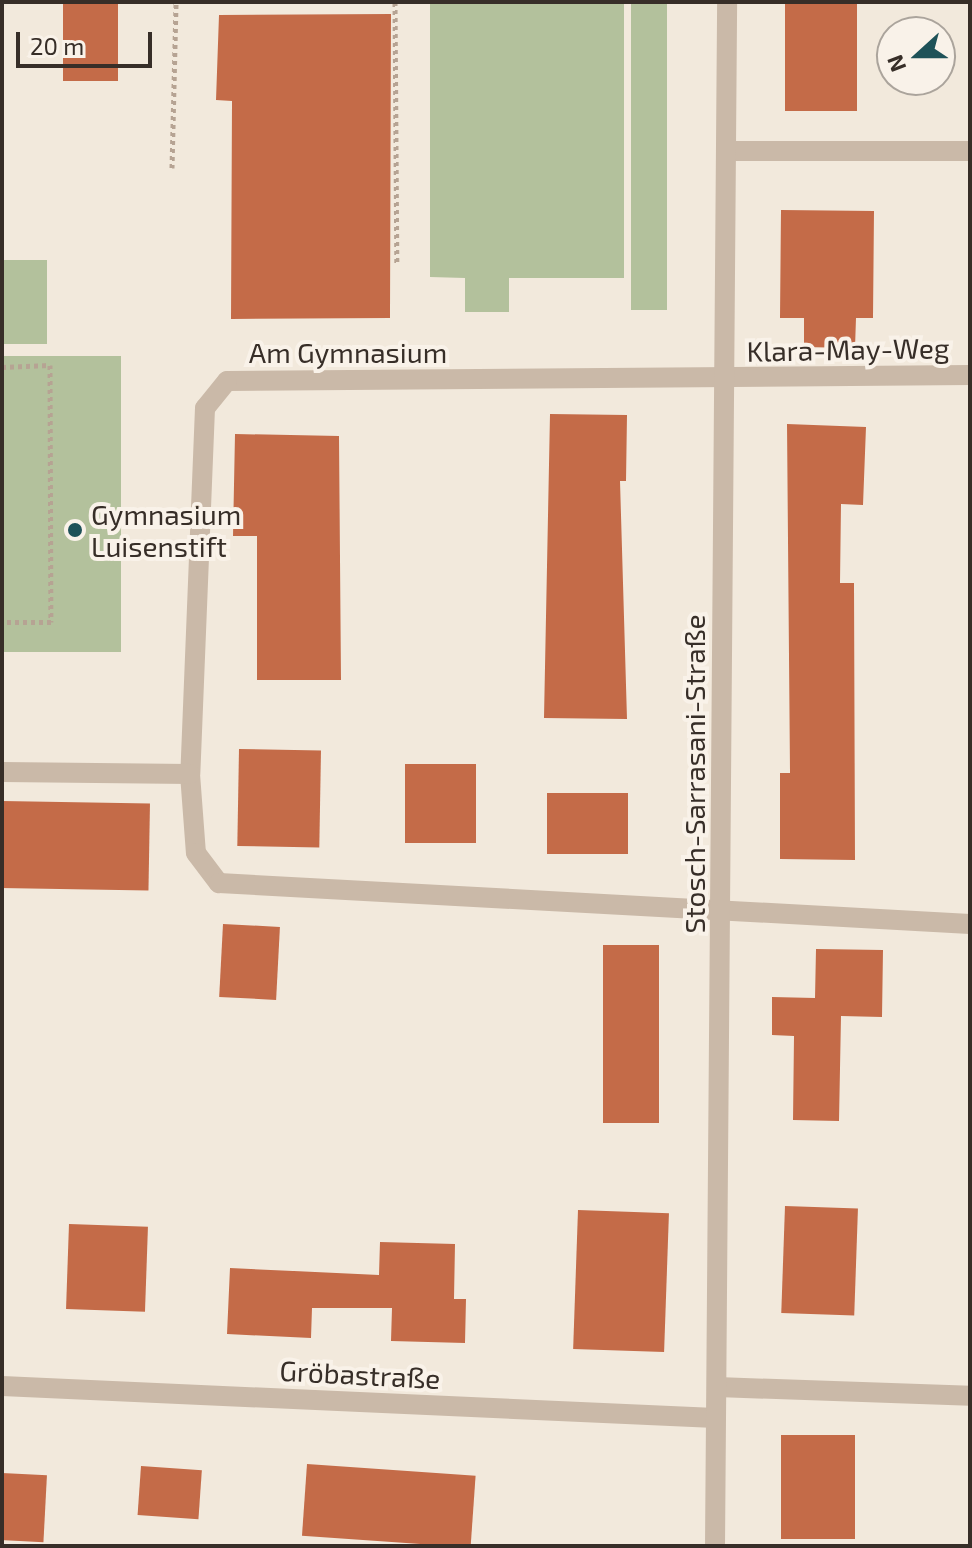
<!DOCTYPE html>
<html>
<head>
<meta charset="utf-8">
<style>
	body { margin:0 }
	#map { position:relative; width:972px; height:1548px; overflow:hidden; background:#f2e9dc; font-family:"Exo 2",sans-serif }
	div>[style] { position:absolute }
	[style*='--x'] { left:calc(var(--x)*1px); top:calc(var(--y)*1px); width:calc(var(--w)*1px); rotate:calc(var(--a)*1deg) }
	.green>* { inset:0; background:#b3c19c; transform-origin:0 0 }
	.building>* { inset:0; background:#c46b48; transform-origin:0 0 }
	.path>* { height:5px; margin-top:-2.5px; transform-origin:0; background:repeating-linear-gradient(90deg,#b6a393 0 4px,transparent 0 8px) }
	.minor>* { height:20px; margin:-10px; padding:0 10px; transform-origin:10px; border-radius:10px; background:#cab9a8 }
	.dots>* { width:22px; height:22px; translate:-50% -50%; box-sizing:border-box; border:4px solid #f9f2e9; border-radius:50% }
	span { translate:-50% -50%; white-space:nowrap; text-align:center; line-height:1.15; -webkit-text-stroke:8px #f9f2e9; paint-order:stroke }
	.street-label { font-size:28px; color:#372e28 }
	.poi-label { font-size:28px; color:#372e28 }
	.left { translate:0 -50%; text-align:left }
	.frame { position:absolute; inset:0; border:4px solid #372e28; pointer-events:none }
	.north { position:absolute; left:876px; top:16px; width:80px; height:80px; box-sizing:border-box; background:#f9f2e9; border:2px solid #aba49c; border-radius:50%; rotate:249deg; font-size:22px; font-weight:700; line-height:32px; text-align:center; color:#372e28 }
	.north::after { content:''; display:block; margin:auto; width:28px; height:36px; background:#1e5258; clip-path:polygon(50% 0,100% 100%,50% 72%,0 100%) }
	.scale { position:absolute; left:16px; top:32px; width:136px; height:36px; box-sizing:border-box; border:4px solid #372e28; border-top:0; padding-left:10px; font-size:24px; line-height:28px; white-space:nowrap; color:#372e28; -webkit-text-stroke:6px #f9f2e9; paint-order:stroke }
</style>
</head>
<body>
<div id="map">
	<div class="green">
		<div style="clip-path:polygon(430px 2px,624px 2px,624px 278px,509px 278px,509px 312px,465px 312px,465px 278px,430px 277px)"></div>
		<div style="left:631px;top:2px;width:36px;height:308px"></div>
		<div style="left:2px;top:260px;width:45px;height:84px"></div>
		<div style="left:121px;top:356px;width:296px;height:119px;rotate:90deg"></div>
	</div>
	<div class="building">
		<div style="left:63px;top:2px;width:55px;height:79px"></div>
		<div style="left:785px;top:2px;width:72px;height:109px"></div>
		<div style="clip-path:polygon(391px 14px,390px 318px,231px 319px,232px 101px,216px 100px,219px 15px)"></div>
		<div style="clip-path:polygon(781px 210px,874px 211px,873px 318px,856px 318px,855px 348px,804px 347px,804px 318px,780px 318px)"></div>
		<div style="clip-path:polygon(550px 414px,627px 415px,626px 481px,620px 481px,627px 719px,544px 718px)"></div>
		<div style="clip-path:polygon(787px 424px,866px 427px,863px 505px,841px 504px,840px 583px,854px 583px,855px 860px,780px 859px,780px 773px,790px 773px)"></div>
		<div style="clip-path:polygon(235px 434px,339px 436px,341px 680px,257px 680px,257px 536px,233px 536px)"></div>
		<div style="left:239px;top:749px;width:82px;height:97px;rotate:1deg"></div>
		<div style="left:405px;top:764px;width:71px;height:79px"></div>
		<div style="left:628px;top:793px;width:61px;height:81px;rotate:90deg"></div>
		<div style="left:2px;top:801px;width:148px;height:87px;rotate:1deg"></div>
		<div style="left:223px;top:924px;width:57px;height:73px;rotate:3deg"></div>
		<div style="left:603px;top:945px;width:56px;height:178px"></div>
		<div style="clip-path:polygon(816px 949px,883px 950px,882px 1017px,841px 1016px,839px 1121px,793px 1120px,794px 1036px,772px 1035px,772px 997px,815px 998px)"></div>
		<div style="left:785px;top:1206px;width:73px;height:107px;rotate:2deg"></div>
		<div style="left:578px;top:1210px;width:91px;height:139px;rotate:2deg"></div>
		<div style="left:69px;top:1224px;width:79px;height:85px;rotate:2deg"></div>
		<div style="clip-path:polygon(380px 1242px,455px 1244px,454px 1299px,466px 1299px,465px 1343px,391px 1341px,392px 1308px,312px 1308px,311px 1338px,227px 1334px,230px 1268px,379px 1275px)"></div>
		<div style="left:781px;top:1435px;width:74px;height:104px"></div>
		<div style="left:307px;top:1464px;width:169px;height:72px;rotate:4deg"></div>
		<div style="left:141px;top:1466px;width:61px;height:49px;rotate:4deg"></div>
		<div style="left:2px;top:1473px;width:45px;height:67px;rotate:3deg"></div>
	</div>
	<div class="path">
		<div style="--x:395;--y:2;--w:263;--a:89.6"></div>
		<div style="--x:172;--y:168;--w:166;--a:-88.6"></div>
		<div style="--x:2;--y:367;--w:48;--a:-2.4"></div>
		<div style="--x:50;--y:365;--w:257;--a:89.8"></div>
		<div style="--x:51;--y:622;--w:49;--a:180"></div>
	</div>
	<div class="minor">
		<div style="--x:727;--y:151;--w:243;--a:0"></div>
		<div style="--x:970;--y:375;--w:743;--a:179.54"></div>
		<div style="--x:227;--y:381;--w:35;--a:129"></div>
		<div style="--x:205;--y:408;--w:366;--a:92.3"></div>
		<div style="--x:190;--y:774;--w:79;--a:85.7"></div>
		<div style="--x:196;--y:853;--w:38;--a:53"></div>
		<div style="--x:219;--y:883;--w:752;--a:3.12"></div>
		<div style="--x:2;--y:772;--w:188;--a:0.6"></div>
		<div style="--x:2;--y:1386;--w:714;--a:2.57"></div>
		<div style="--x:717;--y:1387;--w:253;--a:2"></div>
		<div style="--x:715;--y:1546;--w:1544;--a:-89.55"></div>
	</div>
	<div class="dots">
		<div style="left:75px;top:530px;background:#1e5258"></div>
	</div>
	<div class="street-label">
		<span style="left:848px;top:349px;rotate:-1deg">Klara-May-Weg</span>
		<span style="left:348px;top:352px">Am Gymnasium</span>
		<span style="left:694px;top:774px;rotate:-90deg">Stosch-Sarrasani-Straße</span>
		<span style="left:360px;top:1374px;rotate:3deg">Gröbastraße</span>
	</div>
	<div class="poi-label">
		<span class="left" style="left:91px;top:530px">Gymnasium<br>Luisenstift</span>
	</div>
	<div class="frame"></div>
	<div class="north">N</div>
	<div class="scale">20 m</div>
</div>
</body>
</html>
